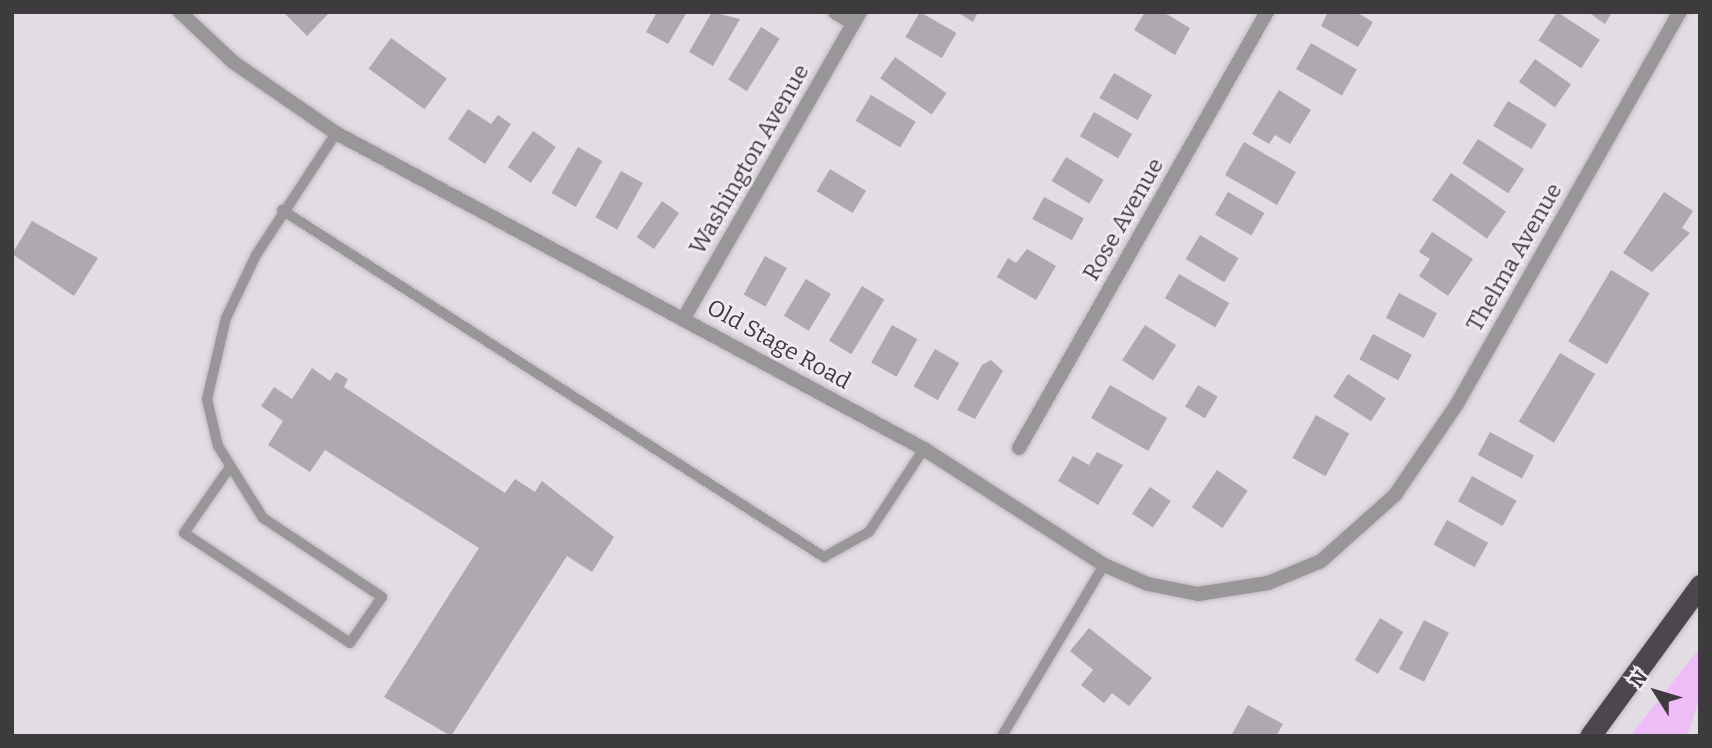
<!DOCTYPE html>
<html>
<head>
<meta charset="utf-8">
<style>
	body { margin:0 }
	#map { position:relative; width:1712px; height:748px; overflow:hidden; background:#e2dce3; font-family:Bitter,serif }
	div>[style] { position:absolute }
	[style*='--x'] { left:calc(var(--x)*1px); top:calc(var(--y)*1px); width:calc(var(--w)*1px); rotate:calc(var(--a)*1deg) }
	.green>* { inset:0; background:#eebcf6 }
	.building>* { inset:0; background:#aea8af; transform-origin:0 0 }
	.roads { filter:drop-shadow(0 0 2px #beb9be) drop-shadow(0 0 2px #beb9be) }
	.service>* { height:10px; margin:-5px; padding:0 5px; transform-origin:5px; border-radius:5px; background:#999699 }
	.minor>* { height:14px; margin:-7px; padding:0 7px; transform-origin:7px; border-radius:7px; background:#999699 }
	.motorway>* { height:21px; margin:-10.5px; padding:0 10.5px; transform-origin:10.5px; border-radius:10.5px; background:#4c474c }
	span { translate:-50% -50%; white-space:nowrap; text-align:center; line-height:1.15; -webkit-text-stroke:5px #efe9f0; paint-order:stroke }
	.street-label { font-size:23px; color:#3d3b3d }
	.frame { position:absolute; inset:0; border:14px solid #3d3b3d; pointer-events:none }
	.north { position:absolute; left:1621px; top:657px; width:70px; height:70px; -webkit-text-stroke:5px #efe9f0; paint-order:stroke; rotate:307deg; font-size:19px; font-weight:700; line-height:28px; text-align:center; color:#3d3b3d }
	.north::after { content:''; display:block; margin:auto; width:24px; height:32px; background:#3d3b3d; clip-path:polygon(50% 0,100% 100%,50% 72%,0 100%) }
</style>
</head>
<body>
<div id="map">
	<div class="green">
		<div style="clip-path:polygon(1700px 648px,1700px 696px,1687px 736px,1630px 736px)"></div>
	</div>
	<div class="building">
		<div style="clip-path:polygon(283px 12px,330px 12px,307px 36px)"></div>
		<div style="clip-path:polygon(657px 12px,687px 12px,668px 44px,646px 32px)"></div>
		<div style="clip-path:polygon(712px 12px,740px 19px,713px 66px,689px 52px)"></div>
		<div style="left:920px;top:12px;width:42px;height:29px;rotate:30deg"></div>
		<div style="clip-path:polygon(957px 12px,978px 12px,973px 22px)"></div>
		<div style="clip-path:polygon(1145px 12px,1163px 12px,1190px 28px,1175px 55px,1134px 30px)"></div>
		<div style="clip-path:polygon(1328px 12px,1356px 12px,1373px 22px,1358px 47px,1321px 26px)"></div>
		<div style="left:1557px;top:12px;width:51px;height:34px;rotate:33deg"></div>
		<div style="clip-path:polygon(1588px 12px,1612px 12px,1605px 24px)"></div>
		<div style="left:761px;top:27px;width:22px;height:62px;rotate:32deg"></div>
		<div style="left:391px;top:38px;width:69px;height:38px;rotate:36deg"></div>
		<div style="left:1311px;top:43px;width:53px;height:30px;rotate:30deg"></div>
		<div style="left:895px;top:57px;width:63px;height:26px;rotate:35deg"></div>
		<div style="left:1535px;top:59px;width:44px;height:28px;rotate:35deg"></div>
		<div style="left:1114px;top:73px;width:44px;height:29px;rotate:30deg"></div>
		<div style="clip-path:polygon(1279px 90px,1311px 110px,1290px 144px,1275px 135px,1269px 144px,1252px 134px)"></div>
		<div style="left:871px;top:95px;width:52px;height:30px;rotate:31deg"></div>
		<div style="left:1508px;top:101px;width:45px;height:29px;rotate:31deg"></div>
		<div style="clip-path:polygon(468px 109px,491px 124px,498px 115px,511px 124px,485px 164px,448px 139px)"></div>
		<div style="left:1094px;top:112px;width:44px;height:28px;rotate:30deg"></div>
		<div style="left:533px;top:131px;width:28px;height:44px;rotate:35deg"></div>
		<div style="left:1478px;top:139px;width:55px;height:29px;rotate:33deg"></div>
		<div style="left:1244px;top:142px;width:60px;height:38px;rotate:30deg"></div>
		<div style="left:578px;top:147px;width:28px;height:53px;rotate:30deg"></div>
		<div style="left:1066px;top:157px;width:44px;height:28px;rotate:31deg"></div>
		<div style="left:830px;top:169px;width:42px;height:26px;rotate:31deg"></div>
		<div style="left:621px;top:171px;width:25px;height:53px;rotate:29deg"></div>
		<div style="left:1451px;top:173px;width:67px;height:33px;rotate:35deg"></div>
		<div style="left:1228px;top:192px;width:42px;height:26px;rotate:30deg"></div>
		<div style="clip-path:polygon(1664px 192px,1693px 211px,1682px 228px,1690px 233px,1652px 272px,1623px 253px)"></div>
		<div style="left:1044px;top:197px;width:45px;height:25px;rotate:28deg"></div>
		<div style="left:662px;top:201px;width:21px;height:44px;rotate:35deg"></div>
		<div style="clip-path:polygon(32px 221px,98px 258px,74px 296px,12px 254px)"></div>
		<div style="clip-path:polygon(1432px 232px,1473px 259px,1448px 296px,1419px 276px,1430px 259px,1419px 252px)"></div>
		<div style="left:1200px;top:235px;width:45px;height:28px;rotate:31deg"></div>
		<div style="clip-path:polygon(1027px 249px,1056px 266px,1036px 300px,997px 277px,1008px 258px,1016px 263px)"></div>
		<div style="left:765px;top:256px;width:25px;height:44px;rotate:29deg"></div>
		<div style="left:1611px;top:270px;width:45px;height:83px;rotate:31deg"></div>
		<div style="left:1179px;top:274px;width:58px;height:28px;rotate:30deg"></div>
		<div style="left:806px;top:279px;width:29px;height:43px;rotate:31deg"></div>
		<div style="left:862px;top:286px;width:26px;height:64px;rotate:31deg"></div>
		<div style="left:1399px;top:293px;width:43px;height:28px;rotate:28deg"></div>
		<div style="left:892px;top:325px;width:29px;height:43px;rotate:29deg"></div>
		<div style="left:1145px;top:325px;width:37px;height:42px;rotate:33deg"></div>
		<div style="left:1373px;top:334px;width:44px;height:29px;rotate:28deg"></div>
		<div style="left:935px;top:349px;width:28px;height:43px;rotate:30deg"></div>
		<div style="left:1560px;top:353px;width:41px;height:80px;rotate:31deg"></div>
		<div style="clip-path:polygon(991px 360px,1003px 371px,975px 419px,957px 410px,982px 365px)"></div>
		<div style="clip-path:polygon(312px 368px,330px 381px,336px 372px,348px 379px,344px 387px,505px 493px,515px 479px,535px 492px,542px 481px,614px 537px,592px 572px,567px 556px,451px 736px,384px 697px,479px 548px,325px 450px,310px 472px,268px 445px,283px 421px,261px 406px,274px 387px,292px 399px)"></div>
		<div style="left:1348px;top:374px;width:45px;height:27px;rotate:33deg"></div>
		<div style="left:1110px;top:385px;width:66px;height:38px;rotate:30deg"></div>
		<div style="left:1198px;top:385px;width:23px;height:25px;rotate:31deg"></div>
		<div style="left:1316px;top:415px;width:38px;height:49px;rotate:29deg"></div>
		<div style="left:1490px;top:432px;width:50px;height:26px;rotate:28deg"></div>
		<div style="clip-path:polygon(1097px 452px,1123px 465px,1098px 505px,1058px 481px,1073px 456px,1089px 465px)"></div>
		<div style="left:1217px;top:470px;width:37px;height:45px;rotate:34deg"></div>
		<div style="left:1472px;top:476px;width:51px;height:29px;rotate:29deg"></div>
		<div style="left:1150px;top:487px;width:25px;height:32px;rotate:34deg"></div>
		<div style="left:1447px;top:520px;width:47px;height:28px;rotate:29deg"></div>
		<div style="left:1380px;top:618px;width:27px;height:49px;rotate:31deg"></div>
		<div style="left:1424px;top:620px;width:28px;height:55px;rotate:27deg"></div>
		<div style="clip-path:polygon(1089px 628px,1152px 678px,1129px 706px,1112px 693px,1104px 703px,1081px 685px,1093px 670px,1070px 651px)"></div>
		<div style="clip-path:polygon(1248px 705px,1283px 724px,1276px 736px,1231px 736px)"></div>
	</div>
	<div class="roads">
		<div class="service">
			<div style="--x:282;--y:210;--w:644;--a:32.63"></div>
			<div style="--x:824;--y:557;--w:51;--a:-29.1"></div>
			<div style="--x:869;--y:532;--w:100;--a:-56.5"></div>
			<div style="--x:230;--y:467;--w:80;--a:124.9"></div>
			<div style="--x:184;--y:533;--w:199;--a:33.5"></div>
			<div style="--x:350;--y:643;--w:56;--a:-55.2"></div>
			<div style="--x:382;--y:597;--w:143;--a:-146.4"></div>
			<div style="--x:263;--y:518;--w:85;--a:-122"></div>
			<div style="--x:218;--y:446;--w:48;--a:-103.2"></div>
			<div style="--x:207;--y:399;--w:83;--a:-76.8"></div>
			<div style="--x:226;--y:318;--w:70;--a:-64.5"></div>
			<div style="--x:256;--y:255;--w:146;--a:-56.7"></div>
			<div style="--x:1002;--y:736;--w:199;--a:-59.2"></div>
		</div>
		<div class="minor">
			<div style="--x:180;--y:12;--w:73;--a:43.3"></div>
			<div style="--x:233;--y:62;--w:125;--a:34.6"></div>
			<div style="--x:336;--y:133;--w:668;--a:28.25"></div>
			<div style="--x:924;--y:449;--w:214;--a:32.8"></div>
			<div style="--x:1104;--y:565;--w:48;--a:23.4"></div>
			<div style="--x:1148;--y:584;--w:51;--a:11.3"></div>
			<div style="--x:1198;--y:594;--w:71;--a:-8.9"></div>
			<div style="--x:1268;--y:583;--w:57;--a:-22.5"></div>
			<div style="--x:1321;--y:561;--w:99;--a:-41.7"></div>
			<div style="--x:1395;--y:495;--w:110;--a:-55.7"></div>
			<div style="--x:1457;--y:404;--w:451;--a:-60.4"></div>
			<div style="--x:835;--y:12;--w:22;--a:32"></div>
			<div style="--x:684;--y:318;--w:353;--a:-60.1"></div>
			<div style="--x:1019;--y:448;--w:502;--a:-60.37"></div>
		</div>
		<div class="motorway">
			<div style="--x:1590;--y:736;--w:187;--a:-53.9"></div>
		</div>
	</div>
	<div class="street-label">
		<span style="left:749px;top:159px;rotate:-60deg">Washington Avenue</span>
		<span style="left:1123px;top:219px;rotate:-60deg">Rose Avenue</span>
		<span style="left:1514px;top:257px;rotate:-60deg">Thelma Avenue</span>
		<span style="left:779px;top:344px;rotate:29deg">Old Stage Road</span>
	</div>
	<div class="frame"></div>
	<div class="north">N</div>
</div>
</body>
</html>
